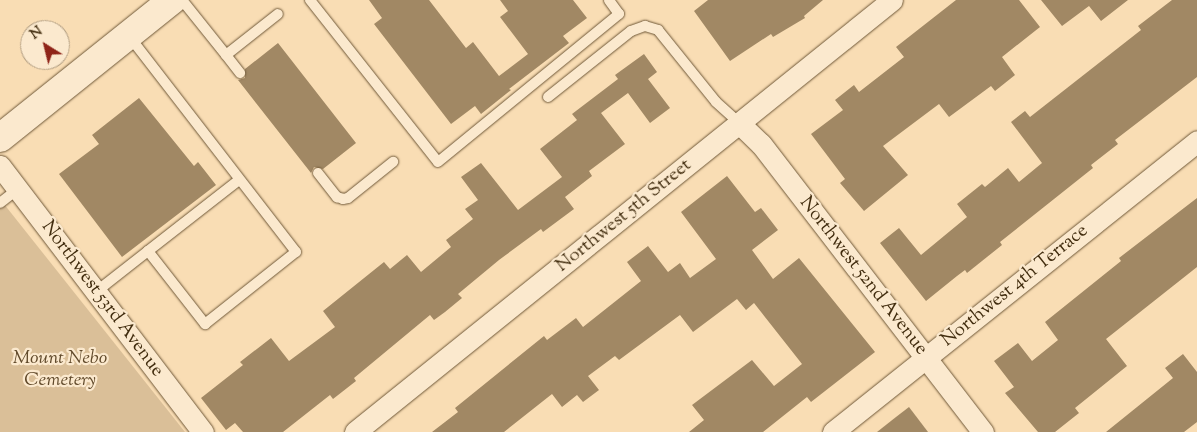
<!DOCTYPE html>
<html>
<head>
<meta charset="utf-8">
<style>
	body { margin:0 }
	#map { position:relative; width:1197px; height:432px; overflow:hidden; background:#f9ddb4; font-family:"Sorts Mill Goudy",serif }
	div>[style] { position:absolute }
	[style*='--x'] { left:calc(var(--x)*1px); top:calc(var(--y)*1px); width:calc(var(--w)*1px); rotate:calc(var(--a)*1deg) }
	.green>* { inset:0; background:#dabf98 }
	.building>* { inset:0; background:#a18864 }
	.roads { filter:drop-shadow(0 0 1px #6f5838) drop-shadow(0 0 1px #6f5838) }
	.lane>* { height:10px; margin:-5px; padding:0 5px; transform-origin:5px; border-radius:5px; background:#fbe9ce }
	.street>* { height:21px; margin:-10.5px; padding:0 10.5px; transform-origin:10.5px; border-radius:10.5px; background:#fbe9ce }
	.secondary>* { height:28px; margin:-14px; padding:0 14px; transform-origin:14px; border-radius:14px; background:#fbe9ce }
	span { translate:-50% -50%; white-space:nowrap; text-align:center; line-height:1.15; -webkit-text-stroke:4.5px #fbe9ce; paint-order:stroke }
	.street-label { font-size:19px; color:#412c0e }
	.park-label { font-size:19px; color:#60492a; font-style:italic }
	.north { position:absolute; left:20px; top:20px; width:50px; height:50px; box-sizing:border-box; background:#fbe9ce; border:1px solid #b19d81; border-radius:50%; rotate:324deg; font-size:14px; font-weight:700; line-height:20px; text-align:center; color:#412c0e }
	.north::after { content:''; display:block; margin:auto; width:18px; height:22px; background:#8f2418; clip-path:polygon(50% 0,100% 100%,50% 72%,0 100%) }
</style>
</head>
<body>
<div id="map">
	<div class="green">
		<div style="clip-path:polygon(0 199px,185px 432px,0 432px)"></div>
	</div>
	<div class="building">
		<div style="clip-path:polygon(369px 0,429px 0,466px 48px,473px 42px,499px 76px,528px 54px,500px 17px,508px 11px,500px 0,573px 0,587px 18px,563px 36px,569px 43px,509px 89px,511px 90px,481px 114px,475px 106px,451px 124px,374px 24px,382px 18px)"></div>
		<div style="clip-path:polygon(708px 0,823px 0,804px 16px,805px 18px,773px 37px,771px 34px,730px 61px,694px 11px)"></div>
		<div style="clip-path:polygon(956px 0,1019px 0,1040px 27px,1002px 57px,1015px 75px,995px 91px,991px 86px,949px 117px,939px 104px,883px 146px,908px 175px,864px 211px,840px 183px,845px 179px,811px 134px,843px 110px,835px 100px,854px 85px,859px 92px,904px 57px,896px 47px)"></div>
		<div style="clip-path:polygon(1041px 0,1128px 0,1101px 21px,1089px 6px,1062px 26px)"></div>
		<div style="clip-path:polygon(1172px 0,1197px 0,1197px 77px,1115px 140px,1118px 144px,1091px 165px,1093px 168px,1000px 242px,1002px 245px,967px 273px,965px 270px,957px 276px,926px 301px,880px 243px,899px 228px,921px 255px,967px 217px,957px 204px,982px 184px,985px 187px,1008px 168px,1019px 182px,1042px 163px,1011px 122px,1025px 111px,1030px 117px,1141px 30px,1138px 26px)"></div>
		<div style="clip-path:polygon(278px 43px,356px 143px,323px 169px,314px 167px,311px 173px,238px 80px,245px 78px,245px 69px)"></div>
		<div style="clip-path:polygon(644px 54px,657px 72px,648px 79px,670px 108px,650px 123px,628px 93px,601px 113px,625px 144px,589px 171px,592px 176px,565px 197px,574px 209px,543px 232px,541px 229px,499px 260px,458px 294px,462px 298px,445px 312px,434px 320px,430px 315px,354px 378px,356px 381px,333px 399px,330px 395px,283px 432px,243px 432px,235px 423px,226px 430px,201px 398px,243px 365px,240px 362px,271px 338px,289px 361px,335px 327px,323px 311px,384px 262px,390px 269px,407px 255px,421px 272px,451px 247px,446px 240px,473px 219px,465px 209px,478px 200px,461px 177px,481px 163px,518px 210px,562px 177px,540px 149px,577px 120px,572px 114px,618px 79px,615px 75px)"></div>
		<div style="clip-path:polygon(139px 98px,194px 166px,198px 162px,216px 185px,122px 257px,59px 174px,99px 144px,92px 135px)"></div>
		<div style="clip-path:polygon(727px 176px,755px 212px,761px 208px,778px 230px,752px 250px,773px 279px,799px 258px,875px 352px,811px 402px,807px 397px,763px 432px,689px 432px,704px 420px,692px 405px,752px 360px,774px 386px,802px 364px,754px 303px,746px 310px,737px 299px,693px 332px,680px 315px,619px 360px,615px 356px,588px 376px,599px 390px,583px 402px,577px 395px,562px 407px,552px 394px,504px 432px,432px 432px,458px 412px,455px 408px,544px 336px,547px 340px,576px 318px,583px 327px,641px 281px,627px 262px,648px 246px,668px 272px,680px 263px,690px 278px,716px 259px,681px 212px)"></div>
		<div style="clip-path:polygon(1197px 198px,1197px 267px,1106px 339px,1127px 366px,1075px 408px,1079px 413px,1055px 432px,1038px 432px,1005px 393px,1014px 387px,994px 361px,1018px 343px,1032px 361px,1058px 340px,1045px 322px,1121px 261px,1119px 258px)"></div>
		<div style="clip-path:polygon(1183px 354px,1197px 372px,1197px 422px,1184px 432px,1106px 432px,1173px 378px,1165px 368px)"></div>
		<div style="clip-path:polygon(909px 407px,928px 432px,877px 432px,896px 417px)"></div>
	</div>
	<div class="roads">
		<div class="lane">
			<div style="--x:182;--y:0;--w:70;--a:51.3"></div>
			<div style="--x:226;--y:55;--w:66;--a:-38.3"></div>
			<div style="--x:310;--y:0;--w:206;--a:51.7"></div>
			<div style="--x:438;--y:162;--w:234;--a:-39.3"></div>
			<div style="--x:619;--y:14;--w:17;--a:-126"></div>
			<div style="--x:226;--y:55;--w:23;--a:52"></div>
			<div style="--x:548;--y:97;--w:106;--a:-38.5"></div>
			<div style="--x:631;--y:31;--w:15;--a:-20"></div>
			<div style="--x:645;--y:26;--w:14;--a:17"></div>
			<div style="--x:658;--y:30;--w:92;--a:51.1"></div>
			<div style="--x:716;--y:102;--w:31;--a:42"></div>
			<div style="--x:318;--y:173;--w:31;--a:52"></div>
			<div style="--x:337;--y:197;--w:6;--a:18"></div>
			<div style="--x:343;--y:199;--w:5;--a:-11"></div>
			<div style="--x:348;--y:198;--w:58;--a:-38.7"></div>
			<div style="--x:0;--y:203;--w:24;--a:-38"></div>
			<div style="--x:148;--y:251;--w:115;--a:-38"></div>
			<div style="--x:97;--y:291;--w:65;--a:-38.1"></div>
			<div style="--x:148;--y:251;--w:93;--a:52"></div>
			<div style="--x:205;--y:324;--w:116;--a:-38.4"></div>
			<div style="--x:296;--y:252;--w:273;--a:-127.7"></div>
		</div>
		<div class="street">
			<div style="--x:739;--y:123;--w:30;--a:44"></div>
			<div style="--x:761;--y:144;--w:364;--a:52.4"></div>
			<div style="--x:0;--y:166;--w:335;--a:52.7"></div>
			<div style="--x:355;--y:432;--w:689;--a:-38.82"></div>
			<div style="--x:833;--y:432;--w:466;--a:-38.6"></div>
		</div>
		<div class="secondary">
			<div style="--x:0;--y:138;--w:221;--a:-38.7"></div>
		</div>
	</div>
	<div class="street-label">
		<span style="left:624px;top:216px;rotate:-39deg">Northwest 5th Street</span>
		<span style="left:863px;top:276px;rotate:52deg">Northwest 52nd Avenue</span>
		<span style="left:1015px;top:286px;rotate:-39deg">Northwest 4th Terrace</span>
		<span style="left:102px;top:299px;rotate:53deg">Northwest 53rd Avenue</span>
	</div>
	<div class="park-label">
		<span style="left:60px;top:370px">Mount Nebo<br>Cemetery</span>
	</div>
	<div class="north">N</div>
</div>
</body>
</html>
